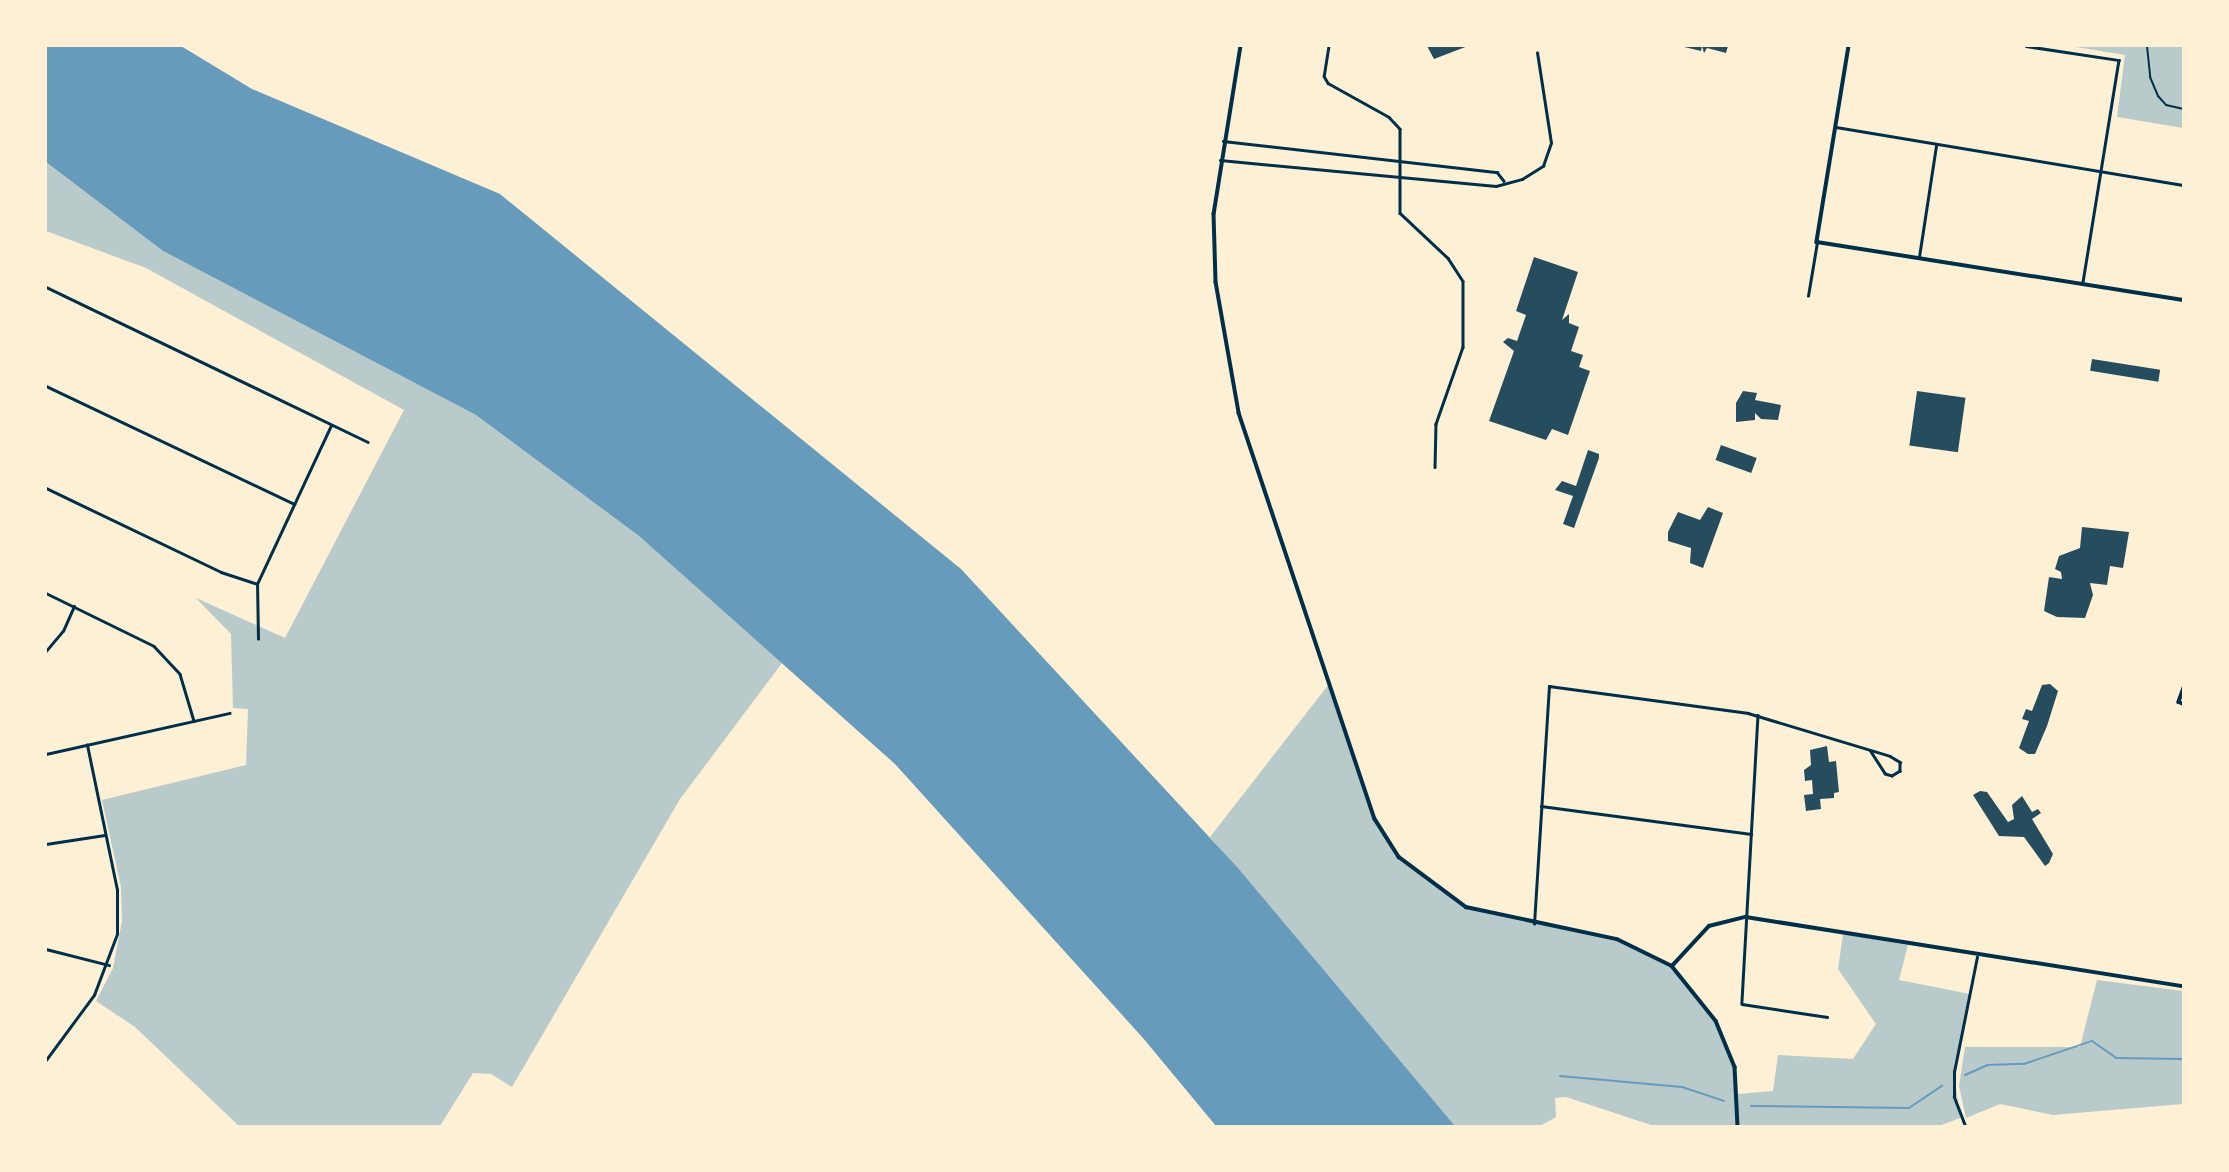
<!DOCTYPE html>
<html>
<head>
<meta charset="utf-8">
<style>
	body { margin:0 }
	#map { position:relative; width:2229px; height:1172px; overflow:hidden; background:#fdf0d5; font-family:"Alegreya Sans",sans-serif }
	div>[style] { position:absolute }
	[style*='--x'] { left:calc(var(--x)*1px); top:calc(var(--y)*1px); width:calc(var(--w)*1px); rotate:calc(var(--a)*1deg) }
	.green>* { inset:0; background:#b9caca }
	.water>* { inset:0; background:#669bbc }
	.stream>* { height:2px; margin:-1px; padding:0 1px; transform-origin:1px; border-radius:1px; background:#669bbc }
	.building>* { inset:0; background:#264d5e; transform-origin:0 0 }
	.path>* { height:2px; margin:-1px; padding:0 1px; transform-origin:1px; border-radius:1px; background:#003049 }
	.minor>* { height:2.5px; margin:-1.25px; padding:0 1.25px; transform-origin:1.25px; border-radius:1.25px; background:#003049 }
	.tertiary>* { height:3.5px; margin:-1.75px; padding:0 1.75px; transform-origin:1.75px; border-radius:1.75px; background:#003049 }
	.secondary>* { height:3.5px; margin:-1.75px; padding:0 1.75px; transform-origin:1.75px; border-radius:1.75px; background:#003049 }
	span { translate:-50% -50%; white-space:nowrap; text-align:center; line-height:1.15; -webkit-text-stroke:7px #fdf0d5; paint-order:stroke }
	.frame { position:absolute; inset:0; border:47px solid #fdf0d5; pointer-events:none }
</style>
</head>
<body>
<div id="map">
	<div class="green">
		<div style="clip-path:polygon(2070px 46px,2183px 46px,2183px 128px,2117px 117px,2125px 55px)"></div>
		<div style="clip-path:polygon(46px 162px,163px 251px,476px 415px,639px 536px,782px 663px,680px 799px,512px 1087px,491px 1074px,473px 1073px,440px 1126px,239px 1126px,135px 1027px,96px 1001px,113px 968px,122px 921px,121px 887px,102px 800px,246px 765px,248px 709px,233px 708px,231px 634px,196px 598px,285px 638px,404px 410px,146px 268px,46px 231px)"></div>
		<div style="clip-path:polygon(1329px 684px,1375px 819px,1399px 857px,1466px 907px,1617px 939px,1672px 966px,1716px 1021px,1735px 1067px,1738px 1094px,1773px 1091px,1778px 1055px,1853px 1059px,1876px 1024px,1838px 969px,1843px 934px,1908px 945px,1899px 980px,1970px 994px,1954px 1072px,1960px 1118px,1939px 1126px,1654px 1126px,1566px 1097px,1555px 1098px,1556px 1117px,1540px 1126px,1455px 1126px,1210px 837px)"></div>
		<div style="clip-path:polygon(2097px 980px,2183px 991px,2183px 1104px,2053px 1115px,2000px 1104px,1966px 1118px,1959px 1086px,1965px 1047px,2080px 1047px)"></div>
	</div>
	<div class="water">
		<div style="clip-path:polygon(46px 46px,181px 46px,252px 89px,500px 194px,961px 569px,1237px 867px,1455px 1126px,1216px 1126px,1143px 1038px,895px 764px,639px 536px,476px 415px,163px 251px,46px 162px)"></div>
	</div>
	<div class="stream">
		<div style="--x:1965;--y:1075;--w:24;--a:-24"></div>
		<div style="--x:1987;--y:1065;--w:37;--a:-2"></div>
		<div style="--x:2024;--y:1064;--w:72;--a:-18.7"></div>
		<div style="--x:2092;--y:1041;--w:29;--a:35"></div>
		<div style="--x:2116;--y:1058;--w:68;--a:0.8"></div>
		<div style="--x:1560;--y:1076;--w:122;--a:5.2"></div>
		<div style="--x:1682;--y:1087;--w:44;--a:18.4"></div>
		<div style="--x:1751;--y:1106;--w:158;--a:0.7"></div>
		<div style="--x:1909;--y:1108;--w:40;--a:-34"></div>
	</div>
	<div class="building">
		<div style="clip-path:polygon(1427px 46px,1468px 46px,1434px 59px)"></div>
		<div style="clip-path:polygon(1680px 46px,1728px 46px,1726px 53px,1707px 48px,1704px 53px,1702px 46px,1701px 51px)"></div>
		<div style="clip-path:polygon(1534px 257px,1578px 272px,1562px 320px,1569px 314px,1569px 323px,1579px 327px,1571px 351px,1583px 355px,1579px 367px,1590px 371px,1568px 435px,1552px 429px,1546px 440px,1489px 421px,1514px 351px,1503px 342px,1508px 338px,1517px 341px,1526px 315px,1516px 311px)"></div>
		<div style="left:2092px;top:359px;width:69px;height:12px;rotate:9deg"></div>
		<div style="clip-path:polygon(1743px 391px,1757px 393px,1755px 400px,1781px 405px,1778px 420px,1761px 419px,1755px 413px,1755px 420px,1736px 422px,1736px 403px)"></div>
		<div style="left:1917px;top:391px;width:49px;height:55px;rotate:8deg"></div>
		<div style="left:1721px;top:445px;width:38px;height:16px;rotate:20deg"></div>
		<div style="clip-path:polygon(1588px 450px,1599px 454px,1599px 458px,1574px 528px,1563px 524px,1573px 496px,1555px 490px,1562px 481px,1576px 486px)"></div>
		<div style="clip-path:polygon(1708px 507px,1723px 513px,1703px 568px,1690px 563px,1691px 548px,1668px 541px,1668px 532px,1678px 512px,1700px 520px)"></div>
		<div style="clip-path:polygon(2082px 527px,2129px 532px,2123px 568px,2110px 566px,2107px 585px,2090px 583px,2093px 595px,2085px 618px,2057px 617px,2044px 611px,2049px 577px,2062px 579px,2061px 572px,2055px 569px,2059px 556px,2080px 548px)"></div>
		<div style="clip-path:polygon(2050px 684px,2058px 691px,2047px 726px,2035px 754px,2028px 754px,2019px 748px,2029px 721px,2022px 719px,2026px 709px,2032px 711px,2042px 685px)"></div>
		<div style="clip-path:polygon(1827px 746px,1829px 762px,1836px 761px,1839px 792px,1834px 793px,1834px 798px,1820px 799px,1821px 809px,1806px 811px,1804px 795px,1813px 794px,1812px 780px,1805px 781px,1804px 770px,1811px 765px,1810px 750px)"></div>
		<div style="clip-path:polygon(1980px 791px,1987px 792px,2008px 822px,2014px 819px,2012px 805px,2022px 796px,2032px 812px,2038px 809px,2041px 813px,2032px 819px,2053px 854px,2049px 863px,2045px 866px,2024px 837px,1999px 836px,1973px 795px)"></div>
	</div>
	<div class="path">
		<div style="--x:2147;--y:46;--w:31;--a:84"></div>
		<div style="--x:2150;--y:77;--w:21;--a:67"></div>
		<div style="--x:2158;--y:96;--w:12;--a:48"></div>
		<div style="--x:2166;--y:105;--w:18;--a:13"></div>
	</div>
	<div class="minor">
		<div style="--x:1329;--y:46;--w:30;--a:99"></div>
		<div style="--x:1324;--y:76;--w:8;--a:60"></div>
		<div style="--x:1328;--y:83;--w:70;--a:29.1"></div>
		<div style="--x:1389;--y:117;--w:16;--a:47"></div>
		<div style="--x:1400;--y:129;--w:84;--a:90"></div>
		<div style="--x:1400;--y:213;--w:66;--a:43.2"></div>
		<div style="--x:1448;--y:258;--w:27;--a:57"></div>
		<div style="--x:1463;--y:281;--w:66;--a:90"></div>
		<div style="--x:1463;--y:347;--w:82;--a:109.3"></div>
		<div style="--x:1436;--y:424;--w:43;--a:91.3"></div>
		<div style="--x:2026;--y:46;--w:94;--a:8.6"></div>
		<div style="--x:2119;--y:60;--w:226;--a:99.2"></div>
		<div style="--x:1836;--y:127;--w:353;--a:9.5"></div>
		<div style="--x:1223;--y:141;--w:276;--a:6.5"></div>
		<div style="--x:1497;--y:172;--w:11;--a:52"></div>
		<div style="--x:1220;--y:160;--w:277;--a:5.4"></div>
		<div style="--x:1496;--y:186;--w:27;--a:-15"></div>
		<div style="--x:1522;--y:179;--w:25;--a:-32"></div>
		<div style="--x:1543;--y:166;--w:24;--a:-71"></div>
		<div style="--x:1551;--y:143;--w:91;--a:-98.8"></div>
		<div style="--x:1919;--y:257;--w:112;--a:-81.3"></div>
		<div style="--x:46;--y:287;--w:357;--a:25.7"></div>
		<div style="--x:1808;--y:296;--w:55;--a:-80.5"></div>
		<div style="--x:46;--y:386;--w:275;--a:25.4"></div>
		<div style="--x:46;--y:488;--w:194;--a:25.6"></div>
		<div style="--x:221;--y:572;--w:38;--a:18"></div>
		<div style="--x:46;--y:593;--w:120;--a:26.1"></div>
		<div style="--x:154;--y:646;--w:38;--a:47"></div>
		<div style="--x:180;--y:674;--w:49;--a:73.4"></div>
		<div style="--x:258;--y:639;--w:55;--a:-91"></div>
		<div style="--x:257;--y:584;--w:175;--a:-65"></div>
		<div style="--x:46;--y:651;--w:26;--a:-50"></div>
		<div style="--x:63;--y:631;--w:27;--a:-66"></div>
		<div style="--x:1758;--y:715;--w:289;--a:93.2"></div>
		<div style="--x:1742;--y:1004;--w:86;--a:8.7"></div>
		<div style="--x:46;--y:754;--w:188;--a:-12.6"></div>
		<div style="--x:1541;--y:806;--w:212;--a:7.6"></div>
		<div style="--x:46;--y:844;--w:59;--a:-8.8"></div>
		<div style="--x:1534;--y:924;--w:238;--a:-86.4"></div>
		<div style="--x:1549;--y:686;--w:201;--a:7.7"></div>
		<div style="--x:1748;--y:713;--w:148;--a:16.8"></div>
		<div style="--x:1890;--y:756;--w:12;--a:31"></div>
		<div style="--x:1900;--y:762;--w:9;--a:90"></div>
		<div style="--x:1900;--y:771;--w:9;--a:148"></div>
		<div style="--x:1892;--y:776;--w:7;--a:-164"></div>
		<div style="--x:1885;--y:774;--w:27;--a:-123"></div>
		<div style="--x:46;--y:949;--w:65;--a:14.3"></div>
		<div style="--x:46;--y:1060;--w:81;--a:-53.6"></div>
		<div style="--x:94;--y:995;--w:65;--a:-69.3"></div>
		<div style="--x:117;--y:934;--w:44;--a:-90"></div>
		<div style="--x:117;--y:890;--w:148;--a:-101.7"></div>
		<div style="--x:1965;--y:1126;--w:31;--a:-111"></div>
		<div style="--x:1954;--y:1097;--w:25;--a:-90"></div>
		<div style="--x:1954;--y:1072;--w:117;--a:-78.7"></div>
	</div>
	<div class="tertiary">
		<div style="--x:1849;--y:46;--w:199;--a:99.3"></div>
		<div style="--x:1817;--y:242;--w:372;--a:9"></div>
		<div style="--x:2184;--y:688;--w:15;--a:110"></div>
		<div style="--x:2179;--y:702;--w:5;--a:22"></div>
		<div style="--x:1672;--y:966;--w:54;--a:-47.2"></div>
		<div style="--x:1709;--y:926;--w:38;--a:-14"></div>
		<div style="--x:1746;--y:917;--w:443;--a:9"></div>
	</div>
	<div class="secondary">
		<div style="--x:1241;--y:46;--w:170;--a:99.1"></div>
		<div style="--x:1214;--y:214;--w:68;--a:88.3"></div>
		<div style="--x:1216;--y:282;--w:133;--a:80"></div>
		<div style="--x:1239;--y:413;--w:428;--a:71.5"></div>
		<div style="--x:1375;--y:819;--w:45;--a:57.7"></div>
		<div style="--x:1399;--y:857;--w:84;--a:36.7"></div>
		<div style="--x:1466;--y:907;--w:154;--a:12"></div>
		<div style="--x:1617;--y:939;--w:61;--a:26.1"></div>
		<div style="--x:1672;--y:966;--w:70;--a:51.3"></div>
		<div style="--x:1716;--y:1021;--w:50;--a:67.6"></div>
		<div style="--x:1735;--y:1067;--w:59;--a:87.1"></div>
	</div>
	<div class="frame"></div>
</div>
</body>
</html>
